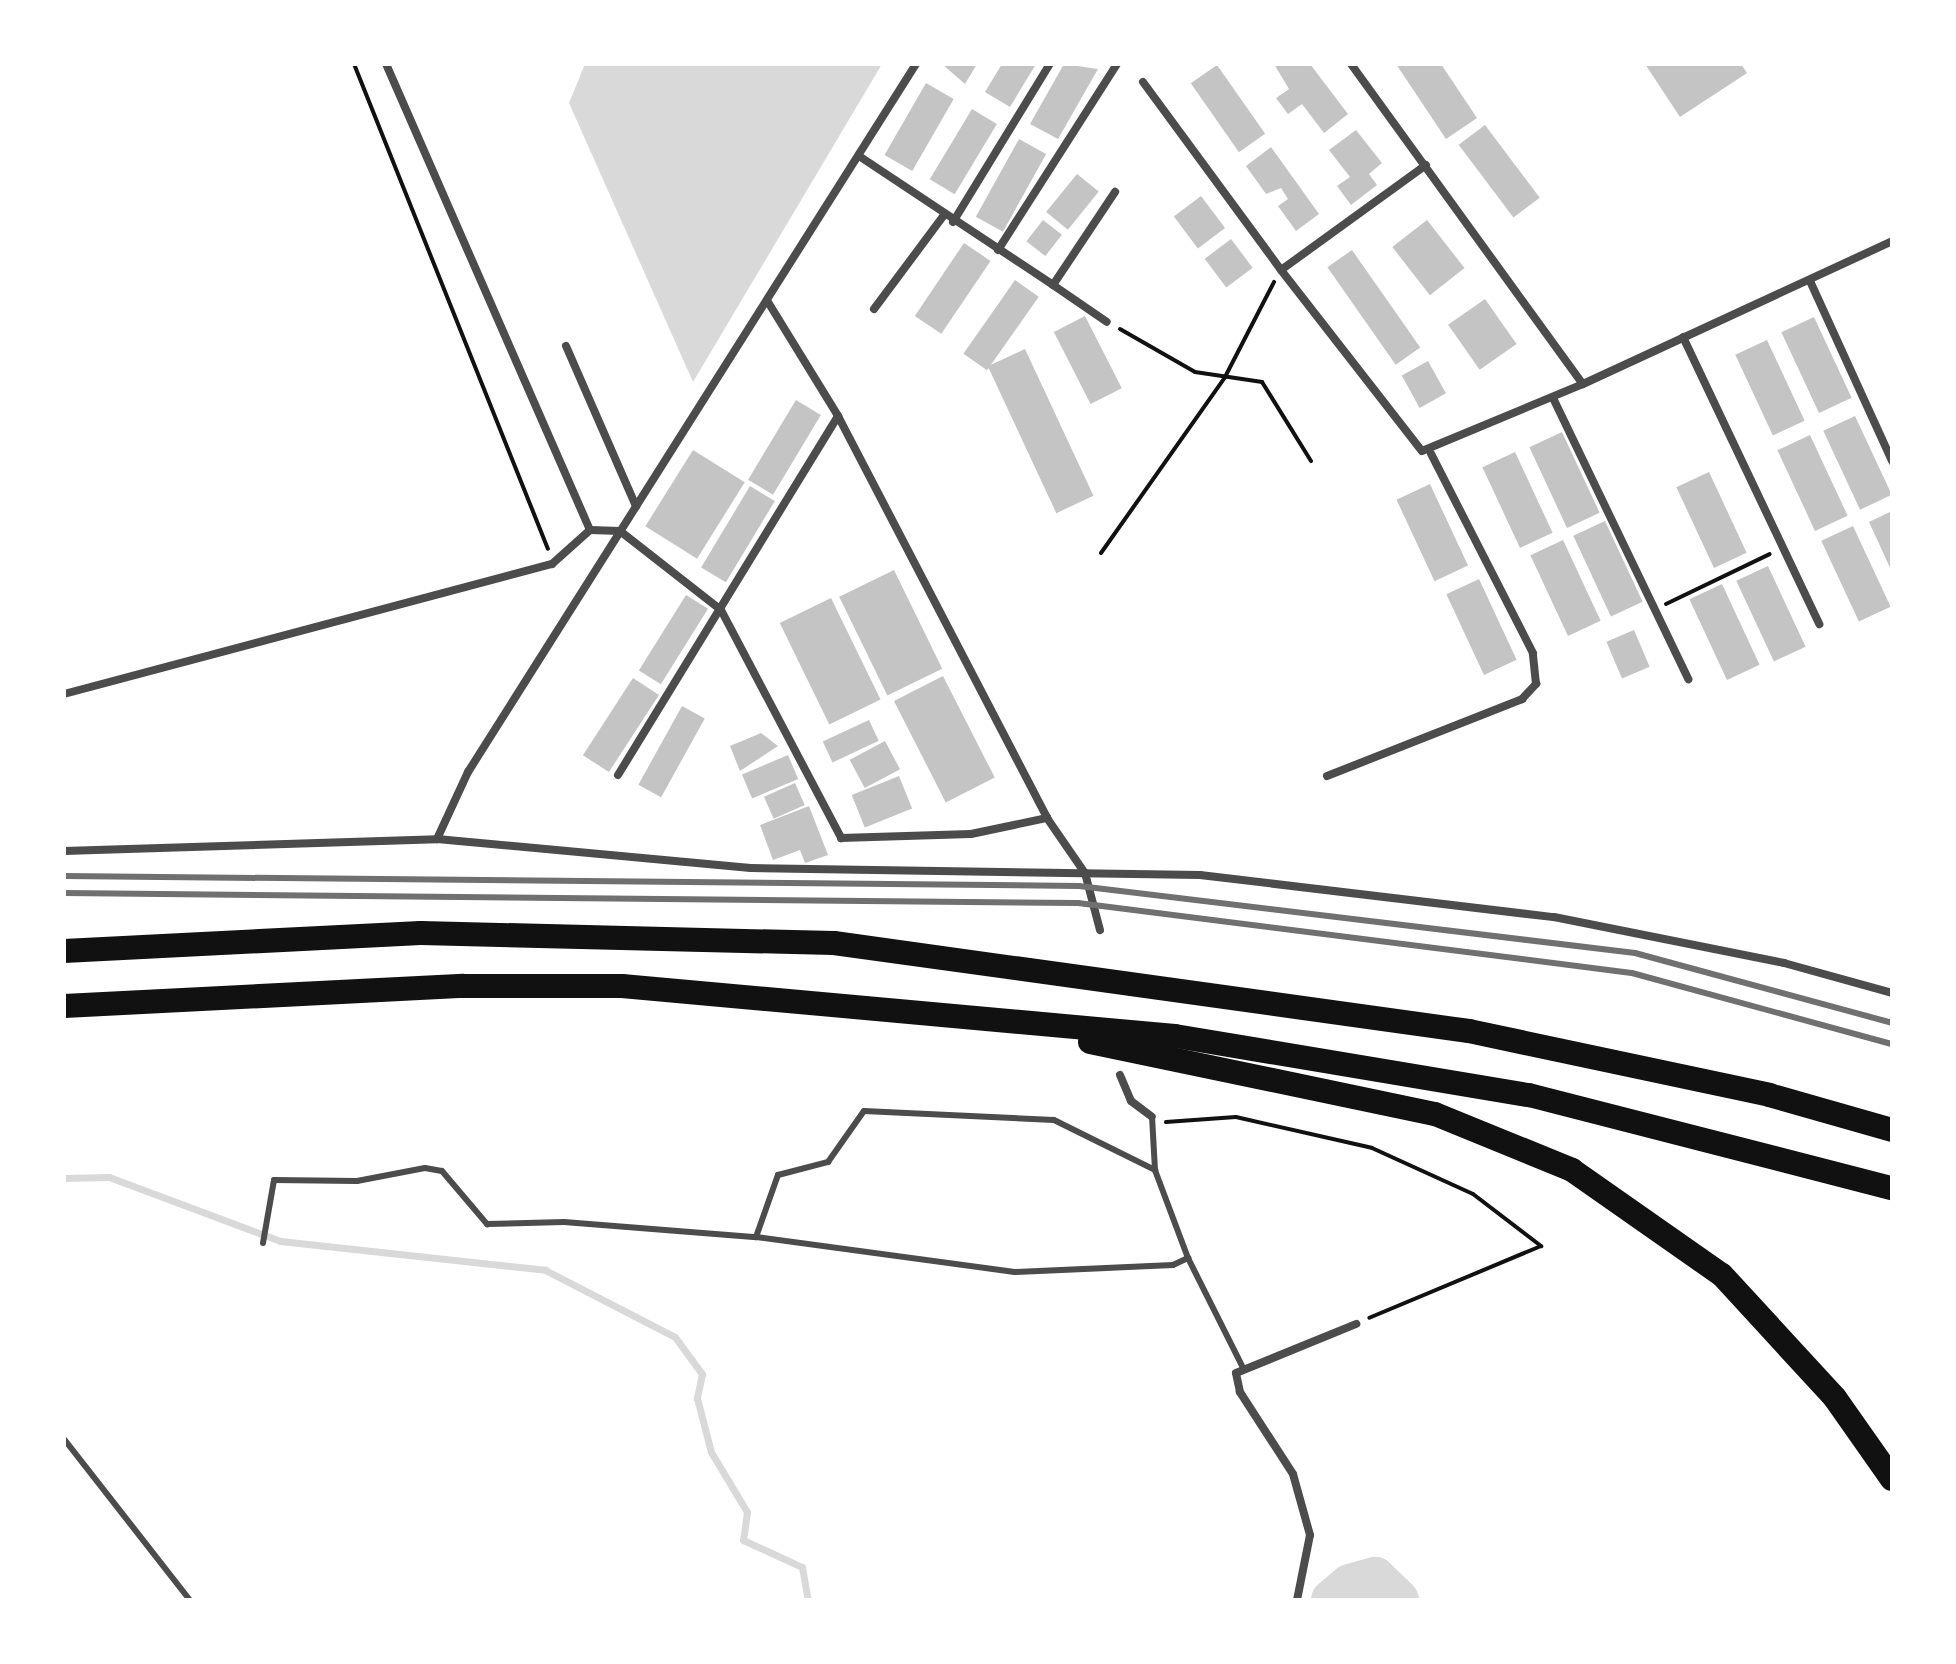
<!DOCTYPE html>
<html>
<head>
<meta charset="utf-8">
<style>
	body { margin:0 }
	#map { position:relative; width:1956px; height:1664px; overflow:hidden; background:#fff; font-family:"PT Sans",sans-serif }
	div>[style] { position:absolute }
	[style*='--x'] { left:calc(var(--x)*1px); top:calc(var(--y)*1px); width:calc(var(--w)*1px); rotate:calc(var(--a)*1deg) }
	.water>* { inset:0; background:#d9d9d9 }
	.stream>* { height:7px; margin:-3.5px; padding:0 3.5px; transform-origin:3.5px; border-radius:3.5px; background:#d9d9d9 }
	.river>* { height:42px; margin:-21px; padding:0 21px; transform-origin:21px; border-radius:21px; background:#d9d9d9 }
	.building>* { inset:0; background:#c4c4c4; transform-origin:0 0 }
	.path>* { height:4px; margin:-2px; padding:0 2px; transform-origin:2px; border-radius:2px; background:#111 }
	.service>* { height:6px; margin:-3px; padding:0 3px; transform-origin:3px; border-radius:3px; background:#4c4c4c }
	.minor>* { height:8px; margin:-4px; padding:0 4px; transform-origin:4px; border-radius:4px; background:#4c4c4c }
	.motorway>* { height:24px; margin:-12px; padding:0 12px; transform-origin:12px; border-radius:12px; background:#111 }
	.rail>* { height:6px; margin:-3px; padding:0 3px; transform-origin:3px; border-radius:3px; background:#707070 }
	span { translate:-50% -50%; white-space:nowrap; text-align:center; line-height:1.15; -webkit-text-stroke:7px #fff; paint-order:stroke }
	.frame { position:absolute; inset:0; border:66px solid #fff; pointer-events:none }
</style>
</head>
<body>
<div id="map">
	<div class="water">
		<div style="clip-path:polygon(585px 64px,882px 64px,693px 382px,569px 103px)"></div>
	</div>
	<div class="stream">
		<div style="--x:64;--y:1178;--w:45;--a:-1.3"></div>
		<div style="--x:109;--y:1177;--w:183;--a:20.5"></div>
		<div style="--x:280;--y:1241;--w:267;--a:6.2"></div>
		<div style="--x:545;--y:1270;--w:146;--a:27.3"></div>
		<div style="--x:675;--y:1337;--w:46;--a:53.9"></div>
		<div style="--x:702;--y:1374;--w:25;--a:102"></div>
		<div style="--x:697;--y:1398;--w:56;--a:75.5"></div>
		<div style="--x:711;--y:1452;--w:70;--a:59"></div>
		<div style="--x:747;--y:1512;--w:28;--a:98"></div>
		<div style="--x:743;--y:1540;--w:65;--a:24.6"></div>
		<div style="--x:802;--y:1567;--w:34;--a:80"></div>
	</div>
	<div class="river">
		<div style="--x:1332;--y:1600;--w:23;--a:-40"></div>
		<div style="--x:1350;--y:1585;--w:26;--a:-16"></div>
		<div style="--x:1375;--y:1578;--w:32;--a:44"></div>
	</div>
	<div class="building">
		<div style="clip-path:polygon(942px 64px,977px 64px,965px 84px)"></div>
		<div style="clip-path:polygon(1002px 64px,1036px 64px,1010px 107px,985px 92px)"></div>
		<div style="clip-path:polygon(1064px 64px,1098px 69px,1058px 139px,1030px 124px)"></div>
		<div style="clip-path:polygon(1274px 64px,1310px 64px,1348px 114px,1324px 133px,1302px 104px,1288px 114px,1276px 98px,1289px 89px)"></div>
		<div style="clip-path:polygon(1396px 64px,1441px 64px,1477px 118px,1446px 139px)"></div>
		<div style="clip-path:polygon(1645px 64px,1741px 64px,1747px 73px,1680px 117px)"></div>
		<div style="left:1217px;top:65px;width:84px;height:32px;rotate:55deg"></div>
		<div style="left:926px;top:83px;width:32px;height:83px;rotate:30deg"></div>
		<div style="left:972px;top:109px;width:29px;height:82px;rotate:31deg"></div>
		<div style="left:1485px;top:125px;width:91px;height:33px;rotate:53deg"></div>
		<div style="clip-path:polygon(1356px 130px,1382px 163px,1369px 174px,1377px 185px,1351px 205px,1337px 186px,1350px 177px,1329px 150px)"></div>
		<div style="left:1019px;top:139px;width:31px;height:89px;rotate:29deg"></div>
		<div style="clip-path:polygon(1271px 147px,1319px 214px,1296px 231px,1278px 206px,1288px 199px,1281px 188px,1266px 194px,1246px 166px)"></div>
		<div style="left:1077px;top:174px;width:28px;height:49px;rotate:39deg"></div>
		<div style="left:1201px;top:196px;width:40px;height:34px;rotate:53deg"></div>
		<div style="left:1043px;top:220px;width:24px;height:27px;rotate:38deg"></div>
		<div style="left:1427px;top:220px;width:61px;height:44px;rotate:52deg"></div>
		<div style="left:1231px;top:239px;width:36px;height:33px;rotate:53deg"></div>
		<div style="left:964px;top:243px;width:32px;height:88px;rotate:34deg"></div>
		<div style="left:1352px;top:250px;width:119px;height:30px;rotate:55deg"></div>
		<div style="left:1015px;top:280px;width:29px;height:90px;rotate:35deg"></div>
		<div style="left:1485px;top:299px;width:55px;height:45px;rotate:55deg"></div>
		<div style="left:1085px;top:316px;width:81px;height:35px;rotate:63deg"></div>
		<div style="left:1814px;top:317px;width:89px;height:36px;rotate:65deg"></div>
		<div style="left:1767px;top:340px;width:89px;height:35px;rotate:65deg"></div>
		<div style="left:1025px;top:349px;width:162px;height:41px;rotate:65deg"></div>
		<div style="left:1428px;top:361px;width:37px;height:30px;rotate:61deg"></div>
		<div style="left:796px;top:400px;width:29px;height:93px;rotate:31deg"></div>
		<div style="left:1855px;top:416px;width:87px;height:35px;rotate:65deg"></div>
		<div style="left:1562px;top:432px;width:89px;height:36px;rotate:65deg"></div>
		<div style="left:1810px;top:435px;width:89px;height:36px;rotate:65deg"></div>
		<div style="left:693px;top:450px;width:61px;height:90px;rotate:32deg"></div>
		<div style="left:1515px;top:452px;width:89px;height:36px;rotate:65deg"></div>
		<div style="left:1709px;top:472px;width:89px;height:36px;rotate:65deg"></div>
		<div style="left:1430px;top:484px;width:90px;height:37px;rotate:65deg"></div>
		<div style="left:750px;top:486px;width:29px;height:95px;rotate:31deg"></div>
		<div style="clip-path:polygon(1892px 511px,1892px 572px,1869px 522px)"></div>
		<div style="left:1605px;top:521px;width:89px;height:35px;rotate:65deg"></div>
		<div style="left:1853px;top:526px;width:89px;height:35px;rotate:65deg"></div>
		<div style="left:1563px;top:540px;width:89px;height:36px;rotate:65deg"></div>
		<div style="left:1768px;top:566px;width:89px;height:35px;rotate:65deg"></div>
		<div style="left:894px;top:570px;width:110px;height:61px;rotate:64deg"></div>
		<div style="left:1479px;top:579px;width:89px;height:36px;rotate:65deg"></div>
		<div style="left:1722px;top:584px;width:89px;height:36px;rotate:65deg"></div>
		<div style="left:686px;top:595px;width:26px;height:89px;rotate:32deg"></div>
		<div style="left:831px;top:598px;width:113px;height:57px;rotate:64deg"></div>
		<div style="left:1634px;top:630px;width:40px;height:30px;rotate:67deg"></div>
		<div style="left:943px;top:676px;width:114px;height:55px;rotate:63deg"></div>
		<div style="left:633px;top:678px;width:31px;height:92px;rotate:33deg"></div>
		<div style="left:682px;top:706px;width:26px;height:90px;rotate:29deg"></div>
		<div style="left:869px;top:720px;width:23px;height:51px;rotate:65deg"></div>
		<div style="clip-path:polygon(761px 733px,778px 746px,740px 771px,730px 746px)"></div>
		<div style="left:885px;top:741px;width:32px;height:40px;rotate:62deg"></div>
		<div style="left:788px;top:755px;width:26px;height:50px;rotate:67deg"></div>
		<div style="left:899px;top:776px;width:35px;height:51px;rotate:68deg"></div>
		<div style="left:795px;top:783px;width:24px;height:34px;rotate:66deg"></div>
		<div style="clip-path:polygon(809px 806px,828px 855px,805px 863px,800px 850px,773px 860px,760px 825px)"></div>
	</div>
	<div class="path">
		<div style="--x:354;--y:64;--w:522;--a:68.2"></div>
		<div style="--x:1120;--y:329;--w:86;--a:29.8"></div>
		<div style="--x:1195;--y:372;--w:68;--a:8.5"></div>
		<div style="--x:1262;--y:382;--w:93;--a:58.2"></div>
		<div style="--x:1101;--y:553;--w:215;--a:-54.8"></div>
		<div style="--x:1225;--y:377;--w:107;--a:-62.7"></div>
		<div style="--x:1666;--y:604;--w:115;--a:-25.7"></div>
		<div style="--x:1166;--y:1122;--w:70;--a:-4.1"></div>
		<div style="--x:1236;--y:1117;--w:139;--a:12.8"></div>
		<div style="--x:1372;--y:1148;--w:111;--a:24.5"></div>
		<div style="--x:1473;--y:1194;--w:86;--a:37.4"></div>
		<div style="--x:1541;--y:1246;--w:186;--a:157.3"></div>
	</div>
	<div class="service">
		<div style="--x:756;--y:1237;--w:66;--a:-70.5"></div>
		<div style="--x:778;--y:1175;--w:52;--a:-14.6"></div>
		<div style="--x:828;--y:1162;--w:62;--a:-54.8"></div>
		<div style="--x:864;--y:1111;--w:190;--a:2.7"></div>
		<div style="--x:1054;--y:1120;--w:113;--a:26.3"></div>
		<div style="--x:263;--y:1243;--w:64;--a:-80.1"></div>
		<div style="--x:274;--y:1180;--w:83;--a:0.7"></div>
		<div style="--x:357;--y:1181;--w:69;--a:-10.8"></div>
		<div style="--x:425;--y:1168;--w:17;--a:10"></div>
		<div style="--x:442;--y:1171;--w:70;--a:49.7"></div>
		<div style="--x:487;--y:1224;--w:77;--a:-1.5"></div>
		<div style="--x:564;--y:1222;--w:193;--a:4.5"></div>
		<div style="--x:756;--y:1237;--w:261;--a:7.7"></div>
		<div style="--x:1015;--y:1272;--w:158;--a:-2.5"></div>
		<div style="--x:1173;--y:1265;--w:17;--a:-25"></div>
		<div style="--x:1188;--y:1258;--w:94;--a:-110.6"></div>
		<div style="--x:1155;--y:1170;--w:53;--a:-93.2"></div>
		<div style="--x:1188;--y:1258;--w:121;--a:63.4"></div>
		<div style="--x:64;--y:1439;--w:204;--a:52"></div>
	</div>
	<div class="minor">
		<div style="--x:1351;--y:64;--w:395;--a:54.1"></div>
		<div style="--x:1583;--y:384;--w:340;--a:-24.8"></div>
		<div style="--x:1143;--y:82;--w:233;--a:53.7"></div>
		<div style="--x:1281;--y:270;--w:179;--a:-35.9"></div>
		<div style="--x:859;--y:156;--w:233;--a:33.6"></div>
		<div style="--x:1053;--y:285;--w:112;--a:-56.3"></div>
		<div style="--x:953;--y:222;--w:185;--a:-58.5"></div>
		<div style="--x:998;--y:250;--w:221;--a:-57.4"></div>
		<div style="--x:1281;--y:270;--w:229;--a:52.1"></div>
		<div style="--x:1422;--y:451;--w:174;--a:-22.6"></div>
		<div style="--x:1810;--y:281;--w:198;--a:65.5"></div>
		<div style="--x:1053;--y:285;--w:65;--a:34.4"></div>
		<div style="--x:768;--y:302;--w:134;--a:58.4"></div>
		<div style="--x:838;--y:416;--w:453;--a:62.5"></div>
		<div style="--x:874;--y:309;--w:117;--a:-53.3"></div>
		<div style="--x:1683;--y:337;--w:318;--a:64.6"></div>
		<div style="--x:566;--y:346;--w:175;--a:66.4"></div>
		<div style="--x:1554;--y:400;--w:310;--a:64.3"></div>
		<div style="--x:590;--y:530;--w:30;--a:2"></div>
		<div style="--x:620;--y:531;--w:128;--a:38"></div>
		<div style="--x:721;--y:610;--w:258;--a:62.2"></div>
		<div style="--x:841;--y:838;--w:130;--a:-1.8"></div>
		<div style="--x:971;--y:834;--w:78;--a:-11.9"></div>
		<div style="--x:1047;--y:818;--w:67;--a:55.4"></div>
		<div style="--x:1085;--y:873;--w:59;--a:75.3"></div>
		<div style="--x:64;--y:694;--w:505;--a:-14.92"></div>
		<div style="--x:552;--y:564;--w:51;--a:-41.8"></div>
		<div style="--x:590;--y:530;--w:509;--a:-113.64"></div>
		<div style="--x:618;--y:775;--w:421;--a:-58.5"></div>
		<div style="--x:1327;--y:776;--w:210;--a:-21.5"></div>
		<div style="--x:1522;--y:699;--w:21;--a:-47"></div>
		<div style="--x:1536;--y:684;--w:31;--a:-96"></div>
		<div style="--x:1533;--y:653;--w:224;--a:-117.1"></div>
		<div style="--x:437;--y:839;--w:315;--a:5.3"></div>
		<div style="--x:751;--y:868;--w:449;--a:0.9"></div>
		<div style="--x:1200;--y:875;--w:356;--a:6.8"></div>
		<div style="--x:1554;--y:917;--w:235;--a:11.3"></div>
		<div style="--x:1784;--y:963;--w:112;--a:15.5"></div>
		<div style="--x:64;--y:851;--w:373;--a:-1.8"></div>
		<div style="--x:437;--y:839;--w:74;--a:-65.2"></div>
		<div style="--x:468;--y:772;--w:838;--a:-57.68"></div>
		<div style="--x:1120;--y:1075;--w:28;--a:67"></div>
		<div style="--x:1131;--y:1101;--w:26;--a:37"></div>
		<div style="--x:1297;--y:1600;--w:66;--a:-78.7"></div>
		<div style="--x:1310;--y:1535;--w:63;--a:-105.6"></div>
		<div style="--x:1293;--y:1474;--w:98;--a:-122.9"></div>
		<div style="--x:1240;--y:1392;--w:19;--a:-102"></div>
		<div style="--x:1236;--y:1373;--w:130;--a:-22.2"></div>
	</div>
	<div class="motorway">
		<div style="--x:64;--y:951;--w:357;--a:-2.9"></div>
		<div style="--x:421;--y:933;--w:413;--a:1.4"></div>
		<div style="--x:834;--y:943;--w:641;--a:7.89"></div>
		<div style="--x:1469;--y:1031;--w:307;--a:12"></div>
		<div style="--x:1769;--y:1095;--w:128;--a:15.9"></div>
		<div style="--x:64;--y:1006;--w:400;--a:-2.9"></div>
		<div style="--x:463;--y:986;--w:159;--a:0"></div>
		<div style="--x:622;--y:986;--w:555;--a:5.17"></div>
		<div style="--x:1175;--y:1036;--w:359;--a:9.5"></div>
		<div style="--x:1529;--y:1095;--w:375;--a:14.4"></div>
		<div style="--x:1090;--y:1042;--w:352;--a:11.8"></div>
		<div style="--x:1435;--y:1114;--w:148;--a:22.2"></div>
		<div style="--x:1572;--y:1170;--w:183;--a:35"></div>
		<div style="--x:1722;--y:1275;--w:167;--a:47.4"></div>
		<div style="--x:1835;--y:1398;--w:99;--a:54.9"></div>
	</div>
	<div class="rail">
		<div style="--x:64;--y:876;--w:1015;--a:0.56"></div>
		<div style="--x:1079;--y:886;--w:560;--a:6.87"></div>
		<div style="--x:1635;--y:953;--w:266;--a:15.2"></div>
		<div style="--x:64;--y:893;--w:1014;--a:0.57"></div>
		<div style="--x:1078;--y:903;--w:558;--a:7.2"></div>
		<div style="--x:1632;--y:973;--w:270;--a:15.3"></div>
	</div>
	<div class="frame"></div>
</div>
</body>
</html>
